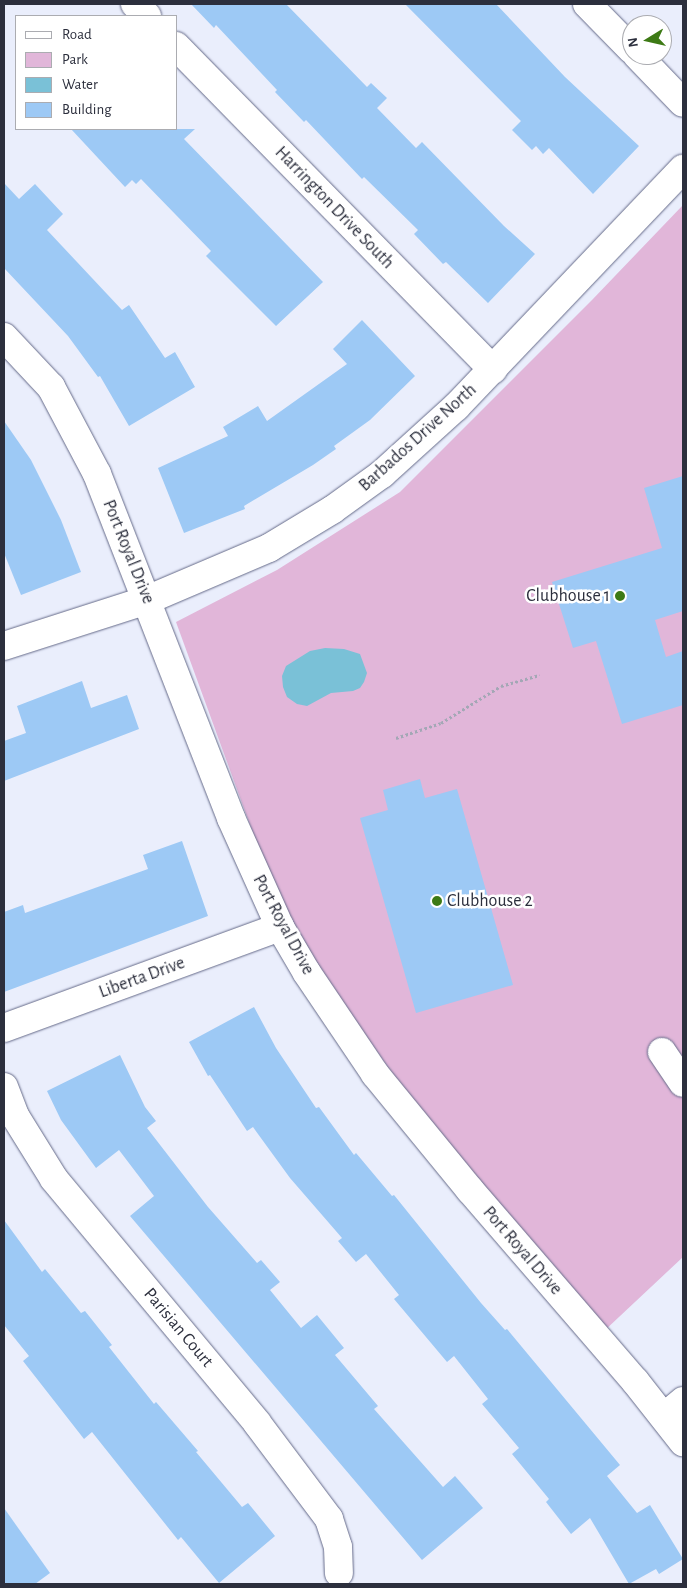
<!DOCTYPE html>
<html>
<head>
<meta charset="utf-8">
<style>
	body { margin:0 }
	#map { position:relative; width:687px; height:1588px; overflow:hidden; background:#eaeefc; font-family:"Alegreya Sans",sans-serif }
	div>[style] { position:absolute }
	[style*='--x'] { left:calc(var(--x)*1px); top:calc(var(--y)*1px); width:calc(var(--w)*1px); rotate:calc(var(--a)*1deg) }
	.green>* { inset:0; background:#e1b6d9 }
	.water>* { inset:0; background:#7ac1d7 }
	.building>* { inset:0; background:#9dc9f5 }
	.path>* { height:3px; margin-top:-1.5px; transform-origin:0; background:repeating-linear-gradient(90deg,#a3a7b5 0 2.5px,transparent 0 5px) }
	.roads { filter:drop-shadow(0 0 1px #656a89) drop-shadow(0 0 1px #656a89) }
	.minor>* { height:28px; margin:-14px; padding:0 14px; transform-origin:14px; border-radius:14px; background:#fff }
	.dots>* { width:14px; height:14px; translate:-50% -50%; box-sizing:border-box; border:2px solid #fff; border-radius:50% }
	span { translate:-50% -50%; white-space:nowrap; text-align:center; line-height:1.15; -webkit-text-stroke:5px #fff; paint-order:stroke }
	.street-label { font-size:18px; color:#2c2f3d }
	.poi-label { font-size:18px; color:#2c2f3d }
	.right { translate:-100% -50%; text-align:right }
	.left { translate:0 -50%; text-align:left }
	.frame { position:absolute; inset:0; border:5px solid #2c2f3d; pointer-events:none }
	.legend { position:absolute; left:15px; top:15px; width:162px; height:115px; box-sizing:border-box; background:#fff; border:1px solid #abacb1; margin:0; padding:6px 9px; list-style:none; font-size:15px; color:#2c2f3d }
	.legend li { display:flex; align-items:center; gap:10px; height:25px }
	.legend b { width:25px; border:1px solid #abacb1 }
	.north { position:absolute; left:622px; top:15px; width:50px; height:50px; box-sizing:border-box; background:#fff; border:1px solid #abacb1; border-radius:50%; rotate:261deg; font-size:14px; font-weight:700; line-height:20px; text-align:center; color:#2c2f3d }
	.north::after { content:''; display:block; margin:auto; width:18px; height:22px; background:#3d7a15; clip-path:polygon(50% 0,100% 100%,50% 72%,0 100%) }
</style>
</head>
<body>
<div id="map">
	<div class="green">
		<div style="clip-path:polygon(683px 205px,683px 1257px,603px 1332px,455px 1162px,327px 981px,277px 899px,176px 622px,277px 570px,400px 492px,592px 300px)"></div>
	</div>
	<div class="water">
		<div style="clip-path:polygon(325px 648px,344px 649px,360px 654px,367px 673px,364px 682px,360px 688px,353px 691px,331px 693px,307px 706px,297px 704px,287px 697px,283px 687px,282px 676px,286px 666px,310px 651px)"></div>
	</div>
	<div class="building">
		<div style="clip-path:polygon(191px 4px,286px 4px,367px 87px,371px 83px,387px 98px,377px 108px,416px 148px,422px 142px,504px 226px,535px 254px,488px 303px,446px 262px,443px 264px,414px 234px,418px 230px,364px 177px,362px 179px,306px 120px,304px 122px,275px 92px,277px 90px,216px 25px,214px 28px)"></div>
		<div style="clip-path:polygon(405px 4px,496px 4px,565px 77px,639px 146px,593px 194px,549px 148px,543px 154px,536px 146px,532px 150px,512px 130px,521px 121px)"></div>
		<div style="clip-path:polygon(71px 129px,195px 129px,184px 139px,323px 282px,276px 326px,206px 256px,211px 251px,141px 179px,136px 184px,132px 180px,125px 187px)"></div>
		<div style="clip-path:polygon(4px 183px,19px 199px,35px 184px,63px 214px,47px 230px,122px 310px,129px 305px,165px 358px,175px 352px,195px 387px,129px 426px,100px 376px,98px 377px,68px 336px,4px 268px)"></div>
		<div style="clip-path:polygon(362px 320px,415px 376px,370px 420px,334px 446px,336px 449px,313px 465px,244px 506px,245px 509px,184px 533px,158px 468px,228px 436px,223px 427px,258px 406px,267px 421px,347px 364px,333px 349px)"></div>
		<div style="clip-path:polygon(4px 421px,31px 460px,61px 520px,81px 572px,21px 595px,4px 553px)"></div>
		<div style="clip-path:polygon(683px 476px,683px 611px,655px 620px,666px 657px,683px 651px,683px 705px,622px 724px,596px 641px,573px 648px,552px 582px,662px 548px,644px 488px)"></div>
		<div style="clip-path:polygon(82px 681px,91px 708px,127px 695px,139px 729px,4px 781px,4px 741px,26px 733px,17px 706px)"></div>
		<div style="clip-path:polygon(420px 779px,425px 798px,457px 789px,513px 985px,416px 1013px,360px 818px,388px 810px,383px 790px)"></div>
		<div style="clip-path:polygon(182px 841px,208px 916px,4px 992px,4px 912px,23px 905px,25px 913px,148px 869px,143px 855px)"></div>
		<div style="clip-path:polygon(254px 1007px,276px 1048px,316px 1108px,319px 1107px,354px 1155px,356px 1153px,392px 1196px,394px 1195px,481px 1303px,505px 1330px,507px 1329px,620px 1465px,607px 1476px,637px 1513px,650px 1505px,683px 1559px,659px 1574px,656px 1569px,629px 1584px,590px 1518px,571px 1534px,546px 1502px,549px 1499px,512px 1454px,519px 1448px,482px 1404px,488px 1399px,454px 1356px,447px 1362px,394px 1299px,399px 1295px,366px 1254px,356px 1262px,338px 1241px,342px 1238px,290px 1178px,253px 1127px,247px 1131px,210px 1075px,208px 1076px,189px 1042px)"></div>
		<div style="clip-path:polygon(120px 1055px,145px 1107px,156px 1121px,147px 1128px,208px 1207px,257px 1263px,261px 1260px,280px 1282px,270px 1290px,301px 1328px,317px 1315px,344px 1348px,335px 1355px,378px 1406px,374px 1409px,443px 1487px,455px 1476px,483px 1508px,422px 1560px,130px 1216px,154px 1196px,119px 1150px,96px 1168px,61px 1120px,47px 1091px)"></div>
		<div style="clip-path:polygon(4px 1220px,42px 1272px,45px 1269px,81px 1313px,85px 1311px,112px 1345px,109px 1347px,154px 1404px,156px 1402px,198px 1451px,196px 1452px,242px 1507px,248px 1503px,275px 1536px,219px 1583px,181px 1537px,178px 1540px,92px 1432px,84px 1439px,23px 1361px,29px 1356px,4px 1325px)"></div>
		<div style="clip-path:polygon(4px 1508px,50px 1573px,35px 1584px,4px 1584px)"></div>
	</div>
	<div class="path">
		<div style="--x:396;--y:738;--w:47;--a:-18.4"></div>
		<div style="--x:441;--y:723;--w:70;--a:-31.7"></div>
		<div style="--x:501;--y:686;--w:40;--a:-16"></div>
	</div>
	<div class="roads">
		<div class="minor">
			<div style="--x:135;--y:4;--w:17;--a:45"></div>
			<div style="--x:587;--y:4;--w:64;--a:45.6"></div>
			<div style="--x:176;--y:46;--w:453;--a:45.6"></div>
			<div style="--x:637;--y:55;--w:66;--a:46.2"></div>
			<div style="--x:4;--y:337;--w:69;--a:46.8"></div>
			<div style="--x:51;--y:387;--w:98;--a:62.1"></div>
			<div style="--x:97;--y:474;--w:369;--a:68.7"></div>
			<div style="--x:231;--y:818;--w:120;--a:65.8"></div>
			<div style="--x:280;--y:927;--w:53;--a:59.6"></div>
			<div style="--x:307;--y:973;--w:122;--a:56"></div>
			<div style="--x:375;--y:1074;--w:150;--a:50.7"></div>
			<div style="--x:470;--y:1190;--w:252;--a:49.2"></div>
			<div style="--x:635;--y:1381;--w:78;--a:51.8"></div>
			<div style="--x:4;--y:646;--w:150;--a:-17.8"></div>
			<div style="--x:147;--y:600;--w:133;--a:-23.1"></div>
			<div style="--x:269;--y:548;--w:74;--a:-31.1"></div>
			<div style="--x:332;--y:510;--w:62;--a:-35.8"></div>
			<div style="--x:382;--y:474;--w:100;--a:-42.2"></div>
			<div style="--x:456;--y:407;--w:329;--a:-46.4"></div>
			<div style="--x:4;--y:1028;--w:294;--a:-20.1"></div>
			<div style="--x:662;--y:1052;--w:37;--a:56"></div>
			<div style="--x:4;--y:1087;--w:31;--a:69"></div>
			<div style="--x:15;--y:1116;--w:74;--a:58.2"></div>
			<div style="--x:54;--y:1179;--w:317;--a:50.2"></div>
			<div style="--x:257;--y:1423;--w:120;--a:53.1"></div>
			<div style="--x:329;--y:1519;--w:29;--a:72"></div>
			<div style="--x:338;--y:1547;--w:26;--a:88"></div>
			<div style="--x:664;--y:1417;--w:25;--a:-40"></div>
		</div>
	</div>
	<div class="dots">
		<div style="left:620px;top:596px;background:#3d7a15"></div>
		<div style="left:437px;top:901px;background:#3d7a15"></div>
	</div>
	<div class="street-label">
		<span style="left:334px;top:208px;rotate:46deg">Harrington Drive South</span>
		<span style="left:418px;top:438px;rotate:-42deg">Barbados Drive North</span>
		<span style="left:128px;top:552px;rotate:68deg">Port Royal Drive</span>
		<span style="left:283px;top:925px;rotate:62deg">Port Royal Drive</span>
		<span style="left:142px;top:978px;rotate:-20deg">Liberta Drive</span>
		<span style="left:522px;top:1251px;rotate:49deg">Port Royal Drive</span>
		<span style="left:178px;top:1328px;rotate:50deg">Parisian Court</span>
	</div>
	<div class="poi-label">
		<span class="right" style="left:610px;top:596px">Clubhouse 1</span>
		<span class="left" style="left:447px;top:901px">Clubhouse 2</span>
	</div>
	<div class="frame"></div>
	<ul class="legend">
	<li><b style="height:6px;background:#fff"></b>Road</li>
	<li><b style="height:14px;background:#e1b6d9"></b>Park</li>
	<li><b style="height:14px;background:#7ac1d7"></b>Water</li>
	<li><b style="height:14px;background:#9dc9f5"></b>Building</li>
	</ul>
	<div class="north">N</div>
</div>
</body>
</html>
